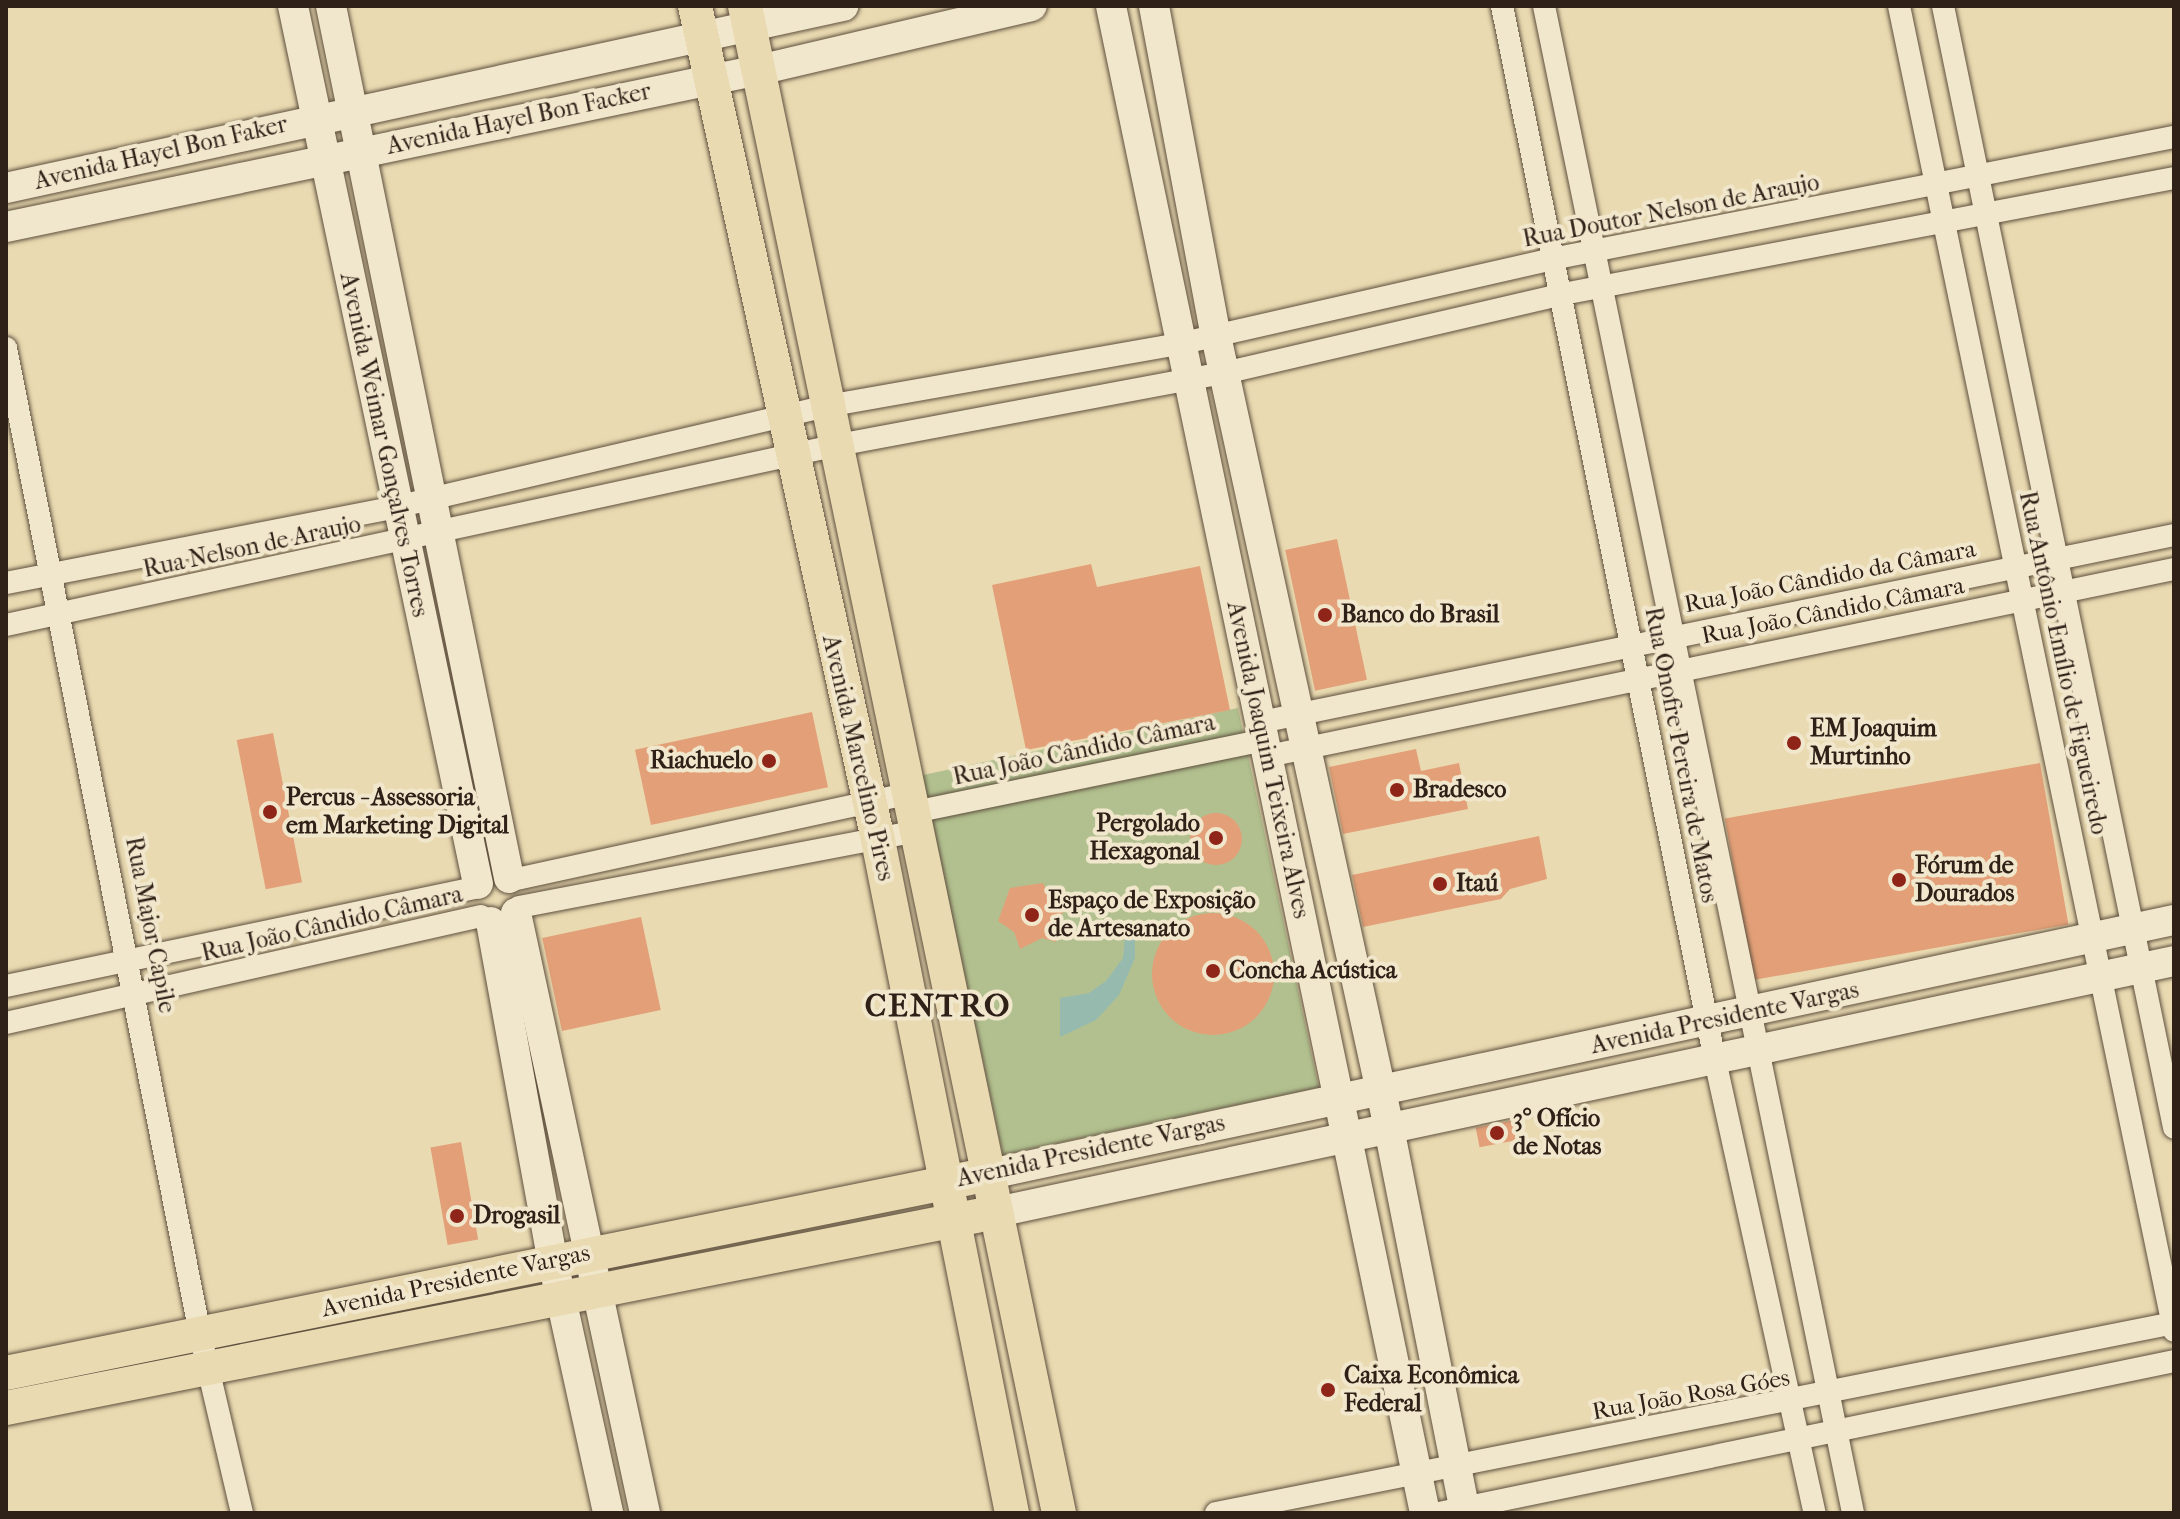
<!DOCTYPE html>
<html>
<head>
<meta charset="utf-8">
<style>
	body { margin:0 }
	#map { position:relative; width:2180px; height:1519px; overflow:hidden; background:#e9dab1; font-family:"IM FELL French Canon",serif }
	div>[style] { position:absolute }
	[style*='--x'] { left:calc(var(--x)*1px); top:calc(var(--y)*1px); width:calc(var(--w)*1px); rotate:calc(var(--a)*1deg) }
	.green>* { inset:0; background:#b2c08f; transform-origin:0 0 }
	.water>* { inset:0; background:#97baaf }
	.building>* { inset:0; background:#e3a078; transform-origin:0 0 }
	.round { border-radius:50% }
	.roads { filter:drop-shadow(0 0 2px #5e4f3e) drop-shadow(0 0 2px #5e4f3e) }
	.street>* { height:22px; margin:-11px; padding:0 11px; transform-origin:11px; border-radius:11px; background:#f1e7cc }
	.secondary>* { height:30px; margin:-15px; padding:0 15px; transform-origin:15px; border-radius:15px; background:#f1e7cc }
	.primary>* { height:34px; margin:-17px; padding:0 17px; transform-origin:17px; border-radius:17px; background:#e9dab1 }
	.dots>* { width:22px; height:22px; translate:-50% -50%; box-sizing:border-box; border:4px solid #f1e7cc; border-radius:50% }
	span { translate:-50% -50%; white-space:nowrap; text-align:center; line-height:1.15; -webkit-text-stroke:8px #f1e7cc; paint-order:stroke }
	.street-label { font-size:24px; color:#302118 }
	.poi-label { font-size:24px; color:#302118; font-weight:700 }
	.left { translate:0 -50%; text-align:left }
	.right { translate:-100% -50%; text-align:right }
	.district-label { font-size:32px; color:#302118; font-weight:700; letter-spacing:2px }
	.frame { position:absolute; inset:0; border:8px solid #302118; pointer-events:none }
</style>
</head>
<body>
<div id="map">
	<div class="green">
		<div style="left:1238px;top:708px;width:388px;height:323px;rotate:78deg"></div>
	</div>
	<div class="water">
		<div style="clip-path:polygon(1135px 923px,1135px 958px,1119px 995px,1096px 1020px,1060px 1037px,1060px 998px,1089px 993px,1106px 981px,1123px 958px,1126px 925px)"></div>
	</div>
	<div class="building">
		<div style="left:1337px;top:539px;width:144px;height:53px;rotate:78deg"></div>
		<div style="clip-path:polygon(1091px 564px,1097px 587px,1200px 566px,1230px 710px,1026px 750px,992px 585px)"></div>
		<div style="left:812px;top:712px;width:77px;height:181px;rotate:78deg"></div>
		<div style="left:273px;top:733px;width:152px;height:37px;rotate:79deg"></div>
		<div style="clip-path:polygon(1416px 749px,1421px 771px,1459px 763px,1468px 809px,1343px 834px,1329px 767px)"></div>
		<div style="left:2040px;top:763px;width:164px;height:320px;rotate:80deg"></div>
		<div class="round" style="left:1190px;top:813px;width:52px;height:52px"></div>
		<div style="clip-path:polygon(1539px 836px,1547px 879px,1510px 889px,1501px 899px,1363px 927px,1352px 875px)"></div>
		<div style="clip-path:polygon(1043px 883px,1050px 897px,1068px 908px,1054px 921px,1056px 942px,1042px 938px,1020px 949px,1014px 932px,998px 921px,1010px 888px)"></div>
		<div class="round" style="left:1152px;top:913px;width:122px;height:122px"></div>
		<div style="left:641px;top:917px;width:95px;height:101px;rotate:78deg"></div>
		<div style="left:1515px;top:1120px;width:20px;height:40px;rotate:79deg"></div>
		<div style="left:461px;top:1142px;width:99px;height:31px;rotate:80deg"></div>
	</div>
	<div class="roads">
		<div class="street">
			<div style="--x:1502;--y:6;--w:1075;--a:78.58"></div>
			<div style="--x:1715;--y:1060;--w:464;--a:77.6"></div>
			<div style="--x:1544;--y:6;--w:1538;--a:78.41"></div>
			<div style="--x:1899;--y:6;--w:1353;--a:78.27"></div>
			<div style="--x:1943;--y:6;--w:1145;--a:78.36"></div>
			<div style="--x:6;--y:348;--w:1005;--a:78.87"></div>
			<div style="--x:200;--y:1334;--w:184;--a:76.8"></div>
			<div style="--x:6;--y:583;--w:397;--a:-11"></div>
			<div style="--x:396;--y:507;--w:443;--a:-13.2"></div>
			<div style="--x:827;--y:406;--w:357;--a:-10"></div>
			<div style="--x:1179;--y:344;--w:388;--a:-12.8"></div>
			<div style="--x:1557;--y:258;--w:629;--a:-11.1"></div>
			<div style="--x:6;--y:625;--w:851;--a:-12.21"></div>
			<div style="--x:838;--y:445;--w:393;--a:-10.6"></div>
			<div style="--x:1224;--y:373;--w:348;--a:-13.1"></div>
			<div style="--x:1563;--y:294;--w:622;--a:-10.75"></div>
			<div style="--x:1261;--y:722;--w:932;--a:-11.58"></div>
			<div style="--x:1268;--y:756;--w:925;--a:-11.66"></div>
			<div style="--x:914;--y:812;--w:358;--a:-11.6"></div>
			<div style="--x:512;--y:880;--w:407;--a:-12.3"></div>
			<div style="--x:519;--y:907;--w:407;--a:-10.8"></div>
			<div style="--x:6;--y:986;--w:480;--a:-11.8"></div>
			<div style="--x:6;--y:1023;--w:487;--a:-12.7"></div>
			<div style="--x:1216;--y:1513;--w:977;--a:-11.22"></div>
			<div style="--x:1439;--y:1513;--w:751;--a:-11.68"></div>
		</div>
		<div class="secondary">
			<div style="--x:293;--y:6;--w:897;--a:78.1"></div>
			<div style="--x:331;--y:6;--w:890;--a:78.46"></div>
			<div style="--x:1111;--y:6;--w:1539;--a:78.23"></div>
			<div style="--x:1154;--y:6;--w:336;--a:79.4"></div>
			<div style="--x:1216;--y:336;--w:811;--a:77.68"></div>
			<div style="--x:1389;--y:1128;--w:392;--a:78.8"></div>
			<div style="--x:6;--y:188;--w:857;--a:-12.27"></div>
			<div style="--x:6;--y:227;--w:769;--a:-11.78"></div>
			<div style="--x:759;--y:70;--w:280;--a:-13.2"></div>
			<div style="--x:516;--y:913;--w:614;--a:77.87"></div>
			<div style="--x:491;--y:922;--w:346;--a:79.7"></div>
			<div style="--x:553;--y:1262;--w:257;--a:77.6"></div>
			<div style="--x:990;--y:1174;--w:1211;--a:-12.11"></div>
			<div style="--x:997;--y:1212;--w:1203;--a:-12.04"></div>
		</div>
		<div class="primary">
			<div style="--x:695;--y:6;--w:854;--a:77.62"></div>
			<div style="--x:878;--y:840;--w:686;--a:78.74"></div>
			<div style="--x:745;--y:6;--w:1539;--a:78.23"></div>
			<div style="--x:6;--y:1373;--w:984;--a:-11.44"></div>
			<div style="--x:6;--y:1408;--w:990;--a:-11.19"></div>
		</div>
	</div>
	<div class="dots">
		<div style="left:1325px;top:615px;background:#8f2418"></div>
		<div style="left:1794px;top:743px;background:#8f2418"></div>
		<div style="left:769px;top:761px;background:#8f2418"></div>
		<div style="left:1397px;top:790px;background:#8f2418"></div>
		<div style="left:270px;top:812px;background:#8f2418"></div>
		<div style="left:1216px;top:838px;background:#8f2418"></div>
		<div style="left:1899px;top:880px;background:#8f2418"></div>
		<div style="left:1440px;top:884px;background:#8f2418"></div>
		<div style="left:1032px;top:915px;background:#8f2418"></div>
		<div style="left:1213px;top:971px;background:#8f2418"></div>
		<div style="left:1497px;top:1133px;background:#8f2418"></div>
		<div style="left:457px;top:1216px;background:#8f2418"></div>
		<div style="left:1328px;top:1390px;background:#8f2418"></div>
	</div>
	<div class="street-label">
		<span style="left:519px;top:119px;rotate:-12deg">Avenida Hayel Bon Facker</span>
		<span style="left:161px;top:153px;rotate:-13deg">Avenida Hayel Bon Faker</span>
		<span style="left:1671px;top:211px;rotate:-11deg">Rua Doutor Nelson de Araujo</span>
		<span style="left:384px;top:445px;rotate:78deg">Avenida Weimar Gonçalves Torres</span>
		<span style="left:252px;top:547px;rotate:-12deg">Rua Nelson de Araujo</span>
		<span style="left:1830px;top:577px;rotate:-11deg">Rua João Cândido da Câmara</span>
		<span style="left:1833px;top:611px;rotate:-11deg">Rua João Cândido Câmara</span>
		<span style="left:2063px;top:663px;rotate:78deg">Rua Antônio Emílio de Figueiredo</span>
		<span style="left:1084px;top:750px;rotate:-12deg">Rua João Cândido Câmara</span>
		<span style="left:1681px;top:755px;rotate:79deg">Rua Onofre Pereira de Matos</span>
		<span style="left:858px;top:758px;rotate:77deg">Avenida Marcelino Pires</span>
		<span style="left:1268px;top:760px;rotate:78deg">Avenida Joaquim Teixeira Alves</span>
		<span style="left:332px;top:924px;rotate:-13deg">Rua João Cândido Câmara</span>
		<span style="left:150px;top:925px;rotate:79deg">Rua Major Capile</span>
		<span style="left:1725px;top:1018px;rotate:-12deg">Avenida Presidente Vargas</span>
		<span style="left:1091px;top:1151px;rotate:-12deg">Avenida Presidente Vargas</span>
		<span style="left:456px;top:1281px;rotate:-12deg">Avenida Presidente Vargas</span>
		<span style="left:1691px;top:1395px;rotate:-10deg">Rua João Rosa Góes</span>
	</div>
	<div class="poi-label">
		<span class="left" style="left:1341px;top:615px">Banco do Brasil</span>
		<span class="left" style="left:1810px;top:743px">EM Joaquim<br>Murtinho</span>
		<span class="right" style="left:753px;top:761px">Riachuelo</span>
		<span class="left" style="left:1413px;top:790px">Bradesco</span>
		<span class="left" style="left:286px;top:812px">Percus - Assessoria<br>em Marketing Digital</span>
		<span class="right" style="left:1200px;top:838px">Pergolado<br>Hexagonal</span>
		<span class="left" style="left:1915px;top:880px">Fórum de<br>Dourados</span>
		<span class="left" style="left:1456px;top:884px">Itaú</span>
		<span class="left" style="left:1048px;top:915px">Espaço de Exposição<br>de Artesanato</span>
		<span class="left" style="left:1229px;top:971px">Concha Acústica</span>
		<span class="left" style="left:1513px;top:1133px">3° Ofício<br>de Notas</span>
		<span class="left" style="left:473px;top:1216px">Drogasil</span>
		<span class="left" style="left:1344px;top:1390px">Caixa Econômica<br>Federal</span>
	</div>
	<div class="district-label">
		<span style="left:938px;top:1006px">CENTRO</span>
	</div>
	<div class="frame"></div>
</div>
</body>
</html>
